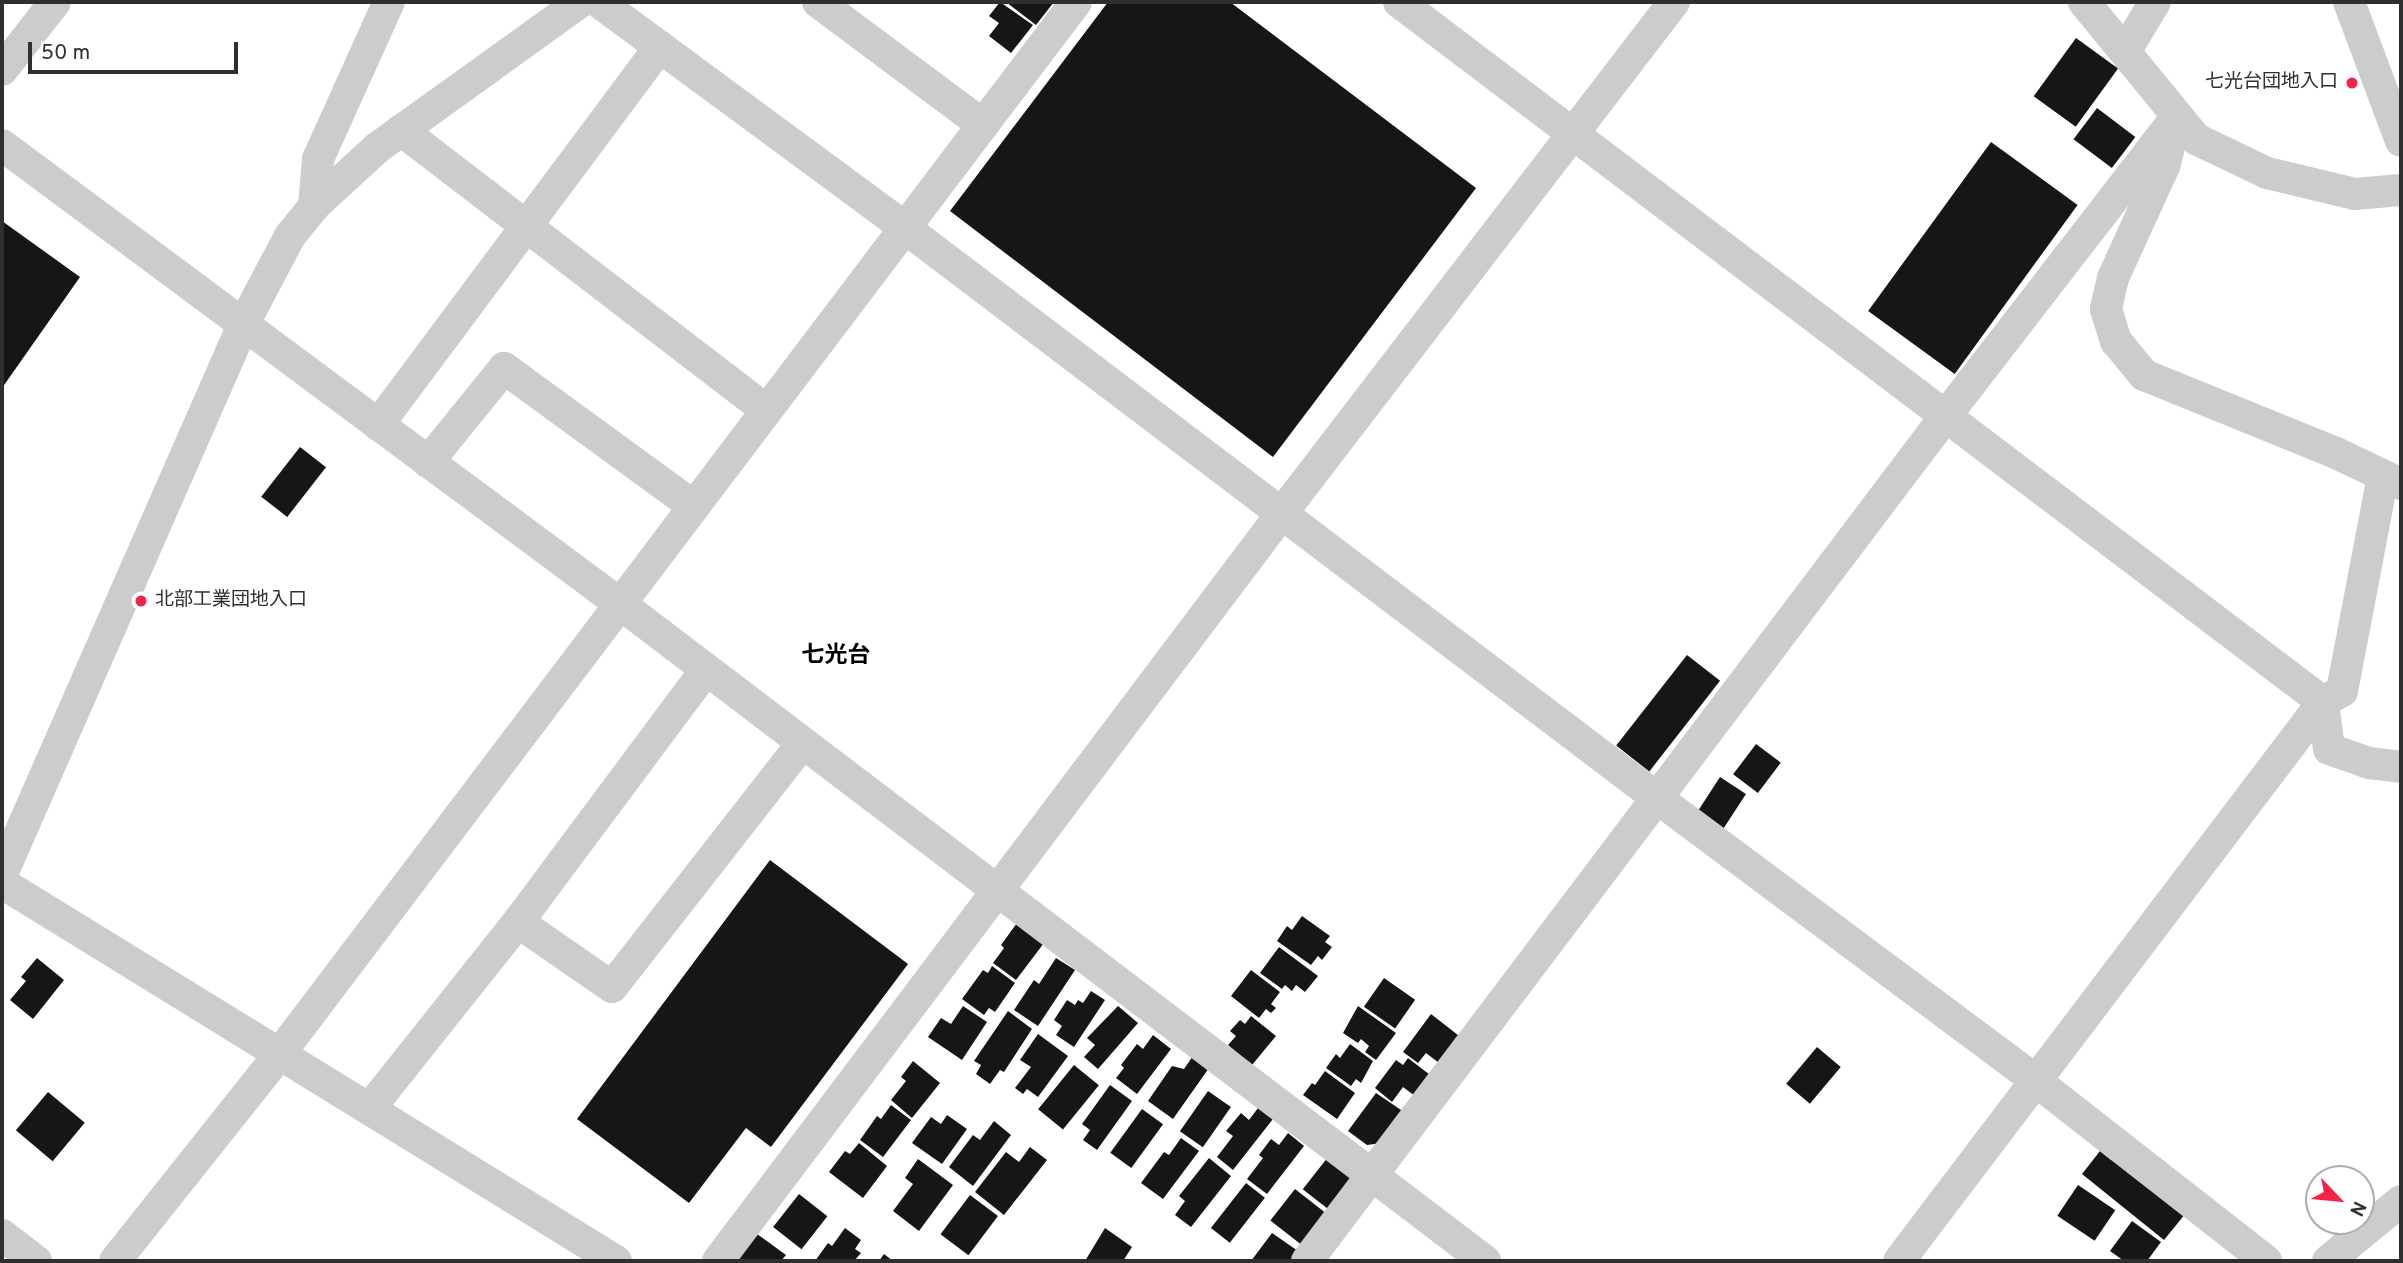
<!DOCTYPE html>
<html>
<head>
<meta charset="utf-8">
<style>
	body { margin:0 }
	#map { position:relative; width:2403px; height:1263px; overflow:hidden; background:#fff; font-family:Overpass,"Noto Sans JP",sans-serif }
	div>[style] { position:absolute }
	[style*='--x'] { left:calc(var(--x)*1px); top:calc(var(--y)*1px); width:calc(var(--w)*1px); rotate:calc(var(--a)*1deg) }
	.building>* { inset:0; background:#161616; transform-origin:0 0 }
	.minor>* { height:32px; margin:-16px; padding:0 16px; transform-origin:16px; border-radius:16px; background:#ccc }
	.dots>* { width:19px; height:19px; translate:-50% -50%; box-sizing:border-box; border:4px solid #fff; border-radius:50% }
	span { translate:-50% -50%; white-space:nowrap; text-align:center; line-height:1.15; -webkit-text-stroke:7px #fff; paint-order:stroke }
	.poi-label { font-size:19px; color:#2f2f2f }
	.right { translate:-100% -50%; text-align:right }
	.left { translate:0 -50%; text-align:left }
	.quarter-label { font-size:23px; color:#000; font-weight:700 }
	.frame { position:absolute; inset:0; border:4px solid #2f2f2f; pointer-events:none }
	.north { position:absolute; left:2305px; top:1165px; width:70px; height:70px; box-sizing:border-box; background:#fff; border:2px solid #acacac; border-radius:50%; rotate:116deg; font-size:19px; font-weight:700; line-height:28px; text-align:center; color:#2f2f2f }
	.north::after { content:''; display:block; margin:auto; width:24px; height:32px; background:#f12548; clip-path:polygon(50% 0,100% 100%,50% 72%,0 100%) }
	.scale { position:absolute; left:28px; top:42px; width:210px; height:32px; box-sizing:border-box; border:4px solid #2f2f2f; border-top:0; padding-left:9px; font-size:21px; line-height:24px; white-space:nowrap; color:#2f2f2f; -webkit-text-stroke:5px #fff; paint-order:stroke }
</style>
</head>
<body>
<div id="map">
	<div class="building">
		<div style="clip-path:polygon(1000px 2px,1033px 25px,1011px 53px,989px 36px,999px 23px,989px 16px)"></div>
		<div style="clip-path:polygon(1006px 2px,1054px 2px,1036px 25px)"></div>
		<div style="clip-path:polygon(1108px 2px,1230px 2px,1476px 188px,1273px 457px,950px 211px)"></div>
		<div style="left:2076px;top:38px;width:52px;height:72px;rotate:36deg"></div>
		<div style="left:2097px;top:108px;width:48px;height:39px;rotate:37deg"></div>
		<div style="left:1991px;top:142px;width:107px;height:209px;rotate:36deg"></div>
		<div style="clip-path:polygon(2px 221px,80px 277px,2px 388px)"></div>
		<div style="left:300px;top:447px;width:33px;height:63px;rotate:38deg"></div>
		<div style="left:1687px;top:655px;width:42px;height:115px;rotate:38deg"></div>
		<div style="left:1756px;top:744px;width:31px;height:38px;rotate:37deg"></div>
		<div style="left:1720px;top:777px;width:31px;height:42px;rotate:33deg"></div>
		<div style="clip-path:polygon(770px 860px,908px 964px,771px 1147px,746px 1128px,689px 1203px,577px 1119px)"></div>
		<div style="clip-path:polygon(1302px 916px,1330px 936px,1325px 942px,1332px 947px,1322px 960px,1318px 956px,1311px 965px,1277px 941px,1287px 926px,1292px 930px)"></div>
		<div style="clip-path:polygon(1017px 923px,1044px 943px,1016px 980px,993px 963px,1004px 948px,1001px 945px)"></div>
		<div style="clip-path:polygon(1279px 947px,1318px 976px,1305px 992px,1296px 985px,1292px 991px,1285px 985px,1282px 989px,1260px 973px)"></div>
		<div style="clip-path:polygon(37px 958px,64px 980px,33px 1019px,10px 1000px,26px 981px,21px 977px)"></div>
		<div style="clip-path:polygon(1056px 958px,1075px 970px,1038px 1026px,1014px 1010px,1034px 980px,1039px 984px)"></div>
		<div style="clip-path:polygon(992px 966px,1015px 983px,995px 1012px,989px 1008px,984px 1015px,962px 999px,983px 970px,988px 973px)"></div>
		<div style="clip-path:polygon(1251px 970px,1280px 992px,1271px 1004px,1276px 1008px,1271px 1013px,1266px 1009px,1259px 1018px,1231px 996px)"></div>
		<div style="left:1384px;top:978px;width:38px;height:35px;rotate:35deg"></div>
		<div style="clip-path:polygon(1091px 991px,1105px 1000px,1074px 1047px,1056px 1035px,1062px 1026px,1054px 1020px,1067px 1000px,1075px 1005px,1078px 1000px,1083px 1003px)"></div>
		<div style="clip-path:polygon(963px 1006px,987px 1022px,962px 1060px,928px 1037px,941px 1018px,951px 1024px)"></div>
		<div style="clip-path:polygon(1118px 1006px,1138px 1023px,1098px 1069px,1084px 1057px,1095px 1045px,1087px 1038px)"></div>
		<div style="clip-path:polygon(1358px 1006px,1396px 1033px,1376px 1060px,1365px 1052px,1369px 1046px,1361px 1039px,1358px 1043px,1343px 1033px)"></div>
		<div style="clip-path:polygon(1008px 1011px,1032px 1029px,1004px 1072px,1000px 1070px,990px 1084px,976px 1074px,981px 1065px,974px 1061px)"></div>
		<div style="clip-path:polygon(1431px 1014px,1463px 1039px,1443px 1066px,1426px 1053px,1418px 1063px,1403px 1052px)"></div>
		<div style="clip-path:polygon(1251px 1016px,1276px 1036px,1252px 1065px,1228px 1045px,1236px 1036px,1230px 1031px,1240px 1020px,1245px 1024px)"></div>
		<div style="clip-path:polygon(1038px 1034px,1068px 1056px,1038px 1097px,1027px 1089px,1023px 1094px,1015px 1088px,1031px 1067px,1020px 1060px)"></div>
		<div style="clip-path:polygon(1153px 1035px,1171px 1049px,1137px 1094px,1116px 1078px,1124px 1068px,1121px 1065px,1137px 1044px,1143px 1049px)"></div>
		<div style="clip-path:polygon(1350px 1044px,1373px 1061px,1361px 1083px,1356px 1079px,1351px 1086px,1326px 1068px,1336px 1054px,1340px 1058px)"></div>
		<div style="left:1817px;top:1047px;width:31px;height:48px;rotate:40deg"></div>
		<div style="clip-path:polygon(1193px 1056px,1209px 1068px,1173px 1119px,1148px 1101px,1172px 1066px,1184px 1069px)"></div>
		<div style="clip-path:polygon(1408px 1058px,1434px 1078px,1419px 1099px,1403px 1087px,1392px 1102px,1375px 1088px,1396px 1060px,1403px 1065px)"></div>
		<div style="clip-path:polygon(913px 1061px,940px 1083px,912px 1118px,891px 1100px,906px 1081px,901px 1077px)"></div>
		<div style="left:1074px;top:1065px;width:32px;height:57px;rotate:39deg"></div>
		<div style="clip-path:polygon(1325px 1071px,1355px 1093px,1337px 1119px,1303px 1095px,1312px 1083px,1315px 1085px)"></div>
		<div style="clip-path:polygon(1110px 1085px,1132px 1101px,1097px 1150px,1083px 1140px,1090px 1130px,1082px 1124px)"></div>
		<div style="left:1208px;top:1091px;width:28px;height:49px;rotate:35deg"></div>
		<div style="left:48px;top:1092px;width:48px;height:50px;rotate:40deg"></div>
		<div style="clip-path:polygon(1376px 1093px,1404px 1112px,1382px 1143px,1367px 1145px,1348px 1131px)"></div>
		<div style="clip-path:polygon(891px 1105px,911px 1120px,883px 1157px,860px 1140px,877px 1116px,881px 1119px)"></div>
		<div style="clip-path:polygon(1258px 1108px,1273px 1119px,1233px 1170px,1217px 1157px,1233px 1136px,1226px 1131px,1241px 1113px,1249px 1120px)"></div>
		<div style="left:1142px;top:1109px;width:26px;height:54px;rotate:36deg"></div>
		<div style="clip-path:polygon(947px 1115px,967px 1129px,942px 1164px,912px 1143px,931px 1117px,941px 1124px)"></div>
		<div style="clip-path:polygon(994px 1121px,1011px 1135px,973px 1186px,949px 1167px,973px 1135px,980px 1140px)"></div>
		<div style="clip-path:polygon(1288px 1133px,1304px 1146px,1267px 1194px,1247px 1179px,1263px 1158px,1259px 1155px,1271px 1139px,1279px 1145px)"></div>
		<div style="clip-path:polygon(1181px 1138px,1199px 1151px,1163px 1199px,1141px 1183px,1164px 1152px,1169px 1155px)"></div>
		<div style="clip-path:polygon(859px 1143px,887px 1166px,863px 1198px,829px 1172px,845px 1151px,850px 1154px)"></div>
		<div style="clip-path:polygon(1030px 1147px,1047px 1160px,1004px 1215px,975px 1192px,1006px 1152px,1019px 1162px)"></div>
		<div style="clip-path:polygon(2100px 1151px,2111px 1160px,2116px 1156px,2186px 1213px,2164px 1240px,2082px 1174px)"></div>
		<div style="left:1328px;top:1157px;width:39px;height:41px;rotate:38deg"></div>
		<div style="clip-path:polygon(1209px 1158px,1231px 1176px,1191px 1227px,1175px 1215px,1185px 1201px,1179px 1196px)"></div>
		<div style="clip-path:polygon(918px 1159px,953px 1185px,919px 1231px,893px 1211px,913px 1184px,905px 1178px)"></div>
		<div style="left:1246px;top:1183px;width:24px;height:57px;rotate:38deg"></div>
		<div style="left:2078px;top:1185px;width:45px;height:37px;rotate:34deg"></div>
		<div style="left:1295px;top:1189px;width:41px;height:40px;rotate:38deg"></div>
		<div style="left:799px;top:1194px;width:36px;height:42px;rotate:38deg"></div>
		<div style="left:970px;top:1195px;width:35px;height:49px;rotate:37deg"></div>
		<div style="clip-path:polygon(2132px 1221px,2161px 1242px,2147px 1261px,2124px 1261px,2110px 1251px)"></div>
		<div style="clip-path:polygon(845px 1228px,861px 1240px,855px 1249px,861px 1253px,854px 1261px,815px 1261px,828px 1243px,832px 1246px)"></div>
		<div style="clip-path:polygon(1105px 1228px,1132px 1247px,1123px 1261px,1085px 1261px)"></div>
		<div style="clip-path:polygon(1272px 1233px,1298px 1251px,1291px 1261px,1251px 1261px)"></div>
		<div style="clip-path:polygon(757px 1234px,786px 1255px,781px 1261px,736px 1261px)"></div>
		<div style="clip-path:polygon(884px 1254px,893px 1261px,879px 1261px)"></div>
	</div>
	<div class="minor">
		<div style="--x:599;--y:2;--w:380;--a:36.4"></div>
		<div style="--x:905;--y:228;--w:944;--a:37.16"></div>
		<div style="--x:1657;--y:798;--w:473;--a:36.7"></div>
		<div style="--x:2036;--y:1081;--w:292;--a:38"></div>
		<div style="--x:818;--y:2;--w:206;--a:36.7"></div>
		<div style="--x:1399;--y:2;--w:1159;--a:37.15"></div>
		<div style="--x:2323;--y:702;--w:47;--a:82.7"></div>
		<div style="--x:2329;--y:749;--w:42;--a:19.3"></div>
		<div style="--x:2369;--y:763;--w:32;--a:7"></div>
		<div style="--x:2084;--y:2;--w:177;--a:50.7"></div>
		<div style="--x:2196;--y:139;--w:79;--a:25.6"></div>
		<div style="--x:2267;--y:173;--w:90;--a:13.4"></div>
		<div style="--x:2355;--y:194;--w:46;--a:-5"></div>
		<div style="--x:2349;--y:2;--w:148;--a:69.5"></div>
		<div style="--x:2126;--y:50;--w:56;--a:-58.9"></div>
		<div style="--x:2;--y:70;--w:86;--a:-52.1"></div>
		<div style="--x:401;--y:130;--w:459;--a:37.5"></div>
		<div style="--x:2173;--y:131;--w:36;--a:104"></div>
		<div style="--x:2164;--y:166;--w:123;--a:114.5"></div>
		<div style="--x:2113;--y:278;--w:32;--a:103"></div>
		<div style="--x:2106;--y:309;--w:34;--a:73"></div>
		<div style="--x:2116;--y:341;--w:44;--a:50.5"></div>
		<div style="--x:2144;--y:375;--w:207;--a:22.1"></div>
		<div style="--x:2336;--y:453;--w:72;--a:25.5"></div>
		<div style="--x:2;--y:145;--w:768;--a:36.59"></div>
		<div style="--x:619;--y:603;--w:1088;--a:37.23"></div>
		<div style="--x:314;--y:206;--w:47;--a:-85.1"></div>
		<div style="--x:318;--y:159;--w:172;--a:-65.7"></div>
		<div style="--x:378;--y:425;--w:472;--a:-53.3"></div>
		<div style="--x:428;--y:462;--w:121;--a:-51"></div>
		<div style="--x:504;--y:368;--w:233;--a:36.1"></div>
		<div style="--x:2;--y:874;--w:600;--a:-66.3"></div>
		<div style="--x:243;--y:325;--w:101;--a:-62.2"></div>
		<div style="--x:290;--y:236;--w:38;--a:-51"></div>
		<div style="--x:314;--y:206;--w:86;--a:-42.6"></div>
		<div style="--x:377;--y:148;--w:250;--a:-35.7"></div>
		<div style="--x:2;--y:883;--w:721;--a:31.62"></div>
		<div style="--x:518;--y:922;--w:114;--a:34.7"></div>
		<div style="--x:612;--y:987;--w:308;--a:-52"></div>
		<div style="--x:370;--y:1108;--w:238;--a:-51.5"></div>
		<div style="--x:518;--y:922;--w:314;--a:-53.3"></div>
		<div style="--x:2;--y:1235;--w:43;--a:37.4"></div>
		<div style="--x:115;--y:1261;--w:267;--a:-51.5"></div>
		<div style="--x:281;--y:1052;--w:1317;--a:-52.87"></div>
		<div style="--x:718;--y:1261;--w:937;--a:-52.98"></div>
		<div style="--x:1282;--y:513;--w:644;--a:-52.51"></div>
		<div style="--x:1307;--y:1261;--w:1057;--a:-52.92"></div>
		<div style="--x:1944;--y:418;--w:381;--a:-52.3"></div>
		<div style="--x:1899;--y:1261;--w:702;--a:-52.82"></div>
		<div style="--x:2323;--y:702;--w:22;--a:-30"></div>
		<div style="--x:2342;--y:691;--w:219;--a:-79.2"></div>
		<div style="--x:2328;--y:1261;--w:94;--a:-39.4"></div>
	</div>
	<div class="dots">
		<div style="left:2352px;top:83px;background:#f12548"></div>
		<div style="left:141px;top:601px;background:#f12548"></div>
	</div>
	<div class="poi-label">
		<span class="right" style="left:2338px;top:83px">七光台団地入口</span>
		<span class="left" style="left:155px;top:601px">北部工業団地入口</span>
	</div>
	<div class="quarter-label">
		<span style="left:836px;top:657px">七光台</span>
	</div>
	<div class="frame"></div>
	<div class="north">N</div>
	<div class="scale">50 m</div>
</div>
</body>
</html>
